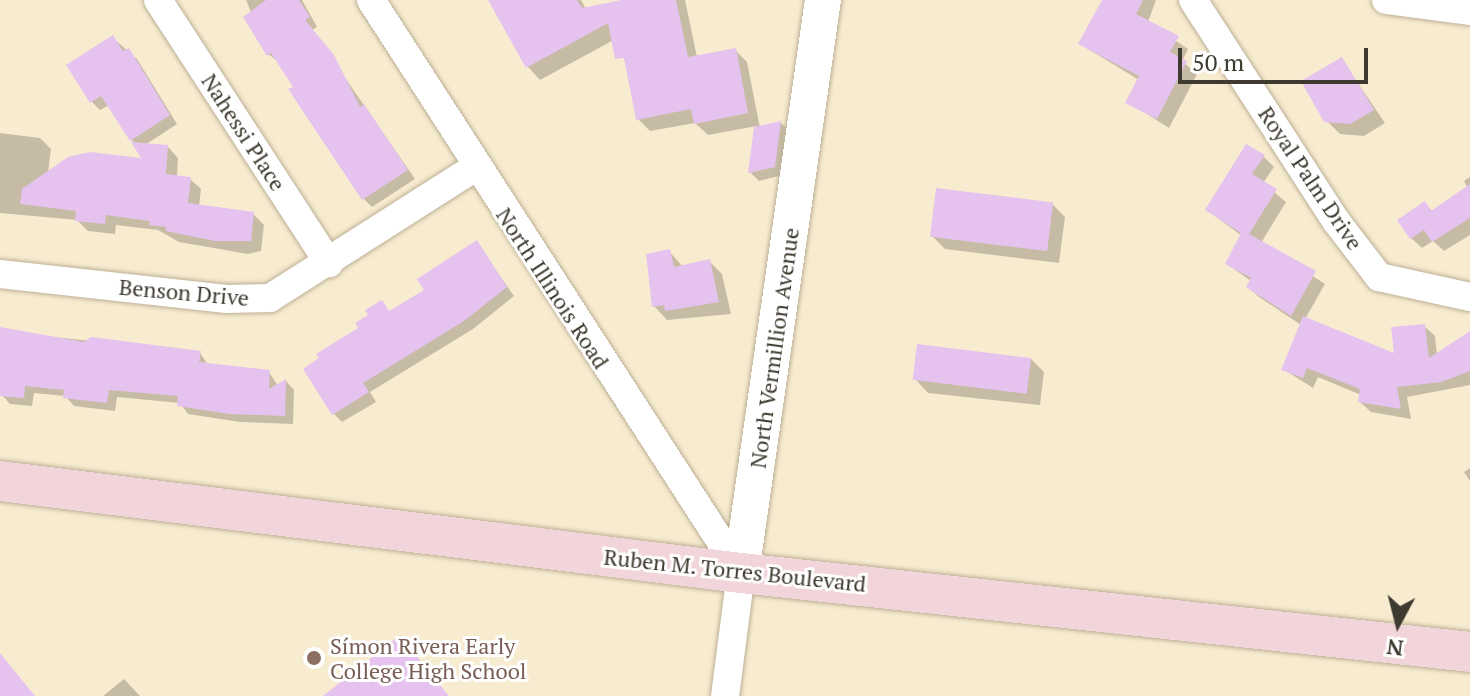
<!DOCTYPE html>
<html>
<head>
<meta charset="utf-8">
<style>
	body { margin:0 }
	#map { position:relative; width:1470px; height:696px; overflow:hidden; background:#f8ecd0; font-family:"PT Serif",serif }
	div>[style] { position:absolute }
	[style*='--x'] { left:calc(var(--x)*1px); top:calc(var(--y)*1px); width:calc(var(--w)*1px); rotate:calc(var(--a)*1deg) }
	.shadow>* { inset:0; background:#0003 }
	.building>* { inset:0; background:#e6c2ef; transform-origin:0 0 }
	.roads { filter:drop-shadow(0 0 2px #bcb096) drop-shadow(0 0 2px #bcb096) }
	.minor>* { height:28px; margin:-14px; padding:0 14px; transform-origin:14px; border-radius:14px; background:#fff }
	.tertiary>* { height:36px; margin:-18px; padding:0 18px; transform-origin:18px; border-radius:18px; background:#fff }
	.secondary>* { height:40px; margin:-20px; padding:0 20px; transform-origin:20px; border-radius:20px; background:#f2d4db }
	.dots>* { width:22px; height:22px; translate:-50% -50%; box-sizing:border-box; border:4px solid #fff; border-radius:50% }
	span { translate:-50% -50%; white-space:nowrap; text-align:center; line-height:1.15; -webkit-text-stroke:6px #fff; paint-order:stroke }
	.street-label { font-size:22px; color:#3e3a2f }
	.education-label { font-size:22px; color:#785e54 }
	.left { translate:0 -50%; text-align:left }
	.north { position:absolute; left:1358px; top:584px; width:80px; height:80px; -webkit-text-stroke:6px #fff; paint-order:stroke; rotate:187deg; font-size:22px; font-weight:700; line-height:32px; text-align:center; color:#3e3a2f }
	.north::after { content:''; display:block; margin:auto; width:28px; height:36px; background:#3e3a2f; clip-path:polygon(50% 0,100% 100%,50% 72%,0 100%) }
	.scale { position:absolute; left:1178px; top:48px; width:190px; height:36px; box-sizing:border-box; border:4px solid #3e3a2f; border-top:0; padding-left:10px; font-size:24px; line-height:28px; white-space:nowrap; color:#3e3a2f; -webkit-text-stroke:6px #fff; paint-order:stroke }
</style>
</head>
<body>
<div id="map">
	<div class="shadow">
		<div style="clip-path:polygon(246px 0,302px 0,317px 27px,312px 30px,415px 179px,372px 207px,363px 198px,279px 62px,268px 54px)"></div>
		<div style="clip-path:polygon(491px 0,581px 0,586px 9px,599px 7px,621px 36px,540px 80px,528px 67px)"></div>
		<div style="clip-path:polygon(620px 0,685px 0,697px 57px,735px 50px,747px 62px,760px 128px,781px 123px,789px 131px,783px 175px,759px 181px,750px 172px,757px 126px,708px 135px,695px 123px,650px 131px,638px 119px,624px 58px)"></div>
		<div style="clip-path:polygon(1104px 0,1156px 0,1148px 22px,1188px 49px,1182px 61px,1197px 74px,1169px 128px,1128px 102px,1139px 80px,1080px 44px)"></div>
		<div style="clip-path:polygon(113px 38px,137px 59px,177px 124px,145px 145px,168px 147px,178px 158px,177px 177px,190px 179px,201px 189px,199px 206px,253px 214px,264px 225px,261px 251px,248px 254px,179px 242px,158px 230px,116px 225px,115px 234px,88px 231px,77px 220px,0 213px,0 133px,40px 138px,51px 149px,48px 173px,145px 160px,109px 105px,100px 110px,92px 102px)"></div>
		<div style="clip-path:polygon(1342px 60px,1385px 123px,1364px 136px,1340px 134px,1326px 120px)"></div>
		<div style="clip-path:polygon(1263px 156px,1274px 167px,1263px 183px,1286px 202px,1261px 243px,1325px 284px,1305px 319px,1396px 356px,1424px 326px,1435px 336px,1437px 355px,1470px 334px,1470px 385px,1407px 397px,1411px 419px,1371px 412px,1360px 402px,1361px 395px,1318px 377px,1313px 388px,1283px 369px,1301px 325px,1259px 297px,1248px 287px,1251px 281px,1227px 264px,1242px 236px,1207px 210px)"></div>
		<div style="clip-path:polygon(1470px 177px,1470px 235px,1444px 251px,1433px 241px,1422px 248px,1411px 238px,1425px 203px,1433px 212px,1468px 188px,1464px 181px)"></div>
		<div style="clip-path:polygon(1052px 204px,1065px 217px,1059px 263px,945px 249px,932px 236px)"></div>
		<div style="clip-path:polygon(477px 243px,514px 296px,473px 329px,370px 392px,376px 402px,342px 422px,334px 414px,361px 328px,381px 302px,390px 313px,427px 291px)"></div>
		<div style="clip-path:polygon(669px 251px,683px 267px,709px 261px,722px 274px,731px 314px,667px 320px,654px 306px)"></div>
		<div style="clip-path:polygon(0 331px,200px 353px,208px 365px,269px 372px,278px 386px,286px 381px,294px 390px,293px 424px,240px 422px,188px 414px,180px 403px,117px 397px,115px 411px,74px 406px,65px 396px,34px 393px,32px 406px,10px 404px,2px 395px)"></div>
		<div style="clip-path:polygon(1031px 359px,1044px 372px,1040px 405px,928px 393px,915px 379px)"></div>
		<div style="clip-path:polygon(1470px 468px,1470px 481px,1464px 472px)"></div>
		<div style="clip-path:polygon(124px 679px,140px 696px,103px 696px)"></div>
	</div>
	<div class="building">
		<div style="clip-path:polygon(266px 0,299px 0,310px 17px,305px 20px,334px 55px,360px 107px,364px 104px,408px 170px,362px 200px,288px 89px,293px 87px,271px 53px,267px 56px,243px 17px)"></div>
		<div style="clip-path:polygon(488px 0,577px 0,582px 8px,622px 0,676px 0,688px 57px,736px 48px,748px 113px,694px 124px,691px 109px,636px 120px,624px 58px,615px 59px,608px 23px,526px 68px)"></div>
		<div style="clip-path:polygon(1102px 0,1143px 0,1136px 14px,1179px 36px,1170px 52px,1187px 61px,1157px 119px,1125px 103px,1139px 76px,1078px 44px)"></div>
		<div style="clip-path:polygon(113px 35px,123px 51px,129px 48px,170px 115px,130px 141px,101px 96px,90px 103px,66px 65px)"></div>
		<div style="clip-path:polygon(1342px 57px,1374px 110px,1350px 124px,1324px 122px,1301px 81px)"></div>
		<div style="clip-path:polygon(781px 121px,775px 167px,748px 173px,754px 127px)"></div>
		<div style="clip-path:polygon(131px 142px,168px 145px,166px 174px,191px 177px,188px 203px,254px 212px,251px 241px,215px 241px,166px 231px,166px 227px,149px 225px,150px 221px,106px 215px,105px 224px,75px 221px,76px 211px,20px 204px,22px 189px,68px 157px,90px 152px,141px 158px)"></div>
		<div style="clip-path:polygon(1246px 144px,1265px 155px,1252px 174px,1277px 189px,1249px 234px,1316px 271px,1291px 316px,1246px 287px,1251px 278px,1225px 264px,1241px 233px,1205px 210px)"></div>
		<div style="clip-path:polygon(1470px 184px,1470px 218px,1432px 242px,1424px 230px,1410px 239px,1397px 220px,1425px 201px,1431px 211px)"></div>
		<div style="left:936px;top:188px;width:118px;height:49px;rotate:7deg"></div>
		<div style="clip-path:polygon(477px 240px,507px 287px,464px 321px,363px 383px,369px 392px,332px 415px,303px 369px,319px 358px,316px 354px,358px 328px,355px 323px,368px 315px,365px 310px,382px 300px,389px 311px,424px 290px,417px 279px)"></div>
		<div style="clip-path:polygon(670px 249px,674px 267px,710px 259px,719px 302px,665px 311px,664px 305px,652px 307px,646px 254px)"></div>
		<div style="clip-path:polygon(1303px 316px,1394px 353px,1391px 327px,1425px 324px,1429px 358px,1470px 331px,1470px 371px,1441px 382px,1397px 387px,1401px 409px,1358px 402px,1360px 389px,1307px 368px,1303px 378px,1281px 370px)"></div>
		<div style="clip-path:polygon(0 327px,84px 342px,91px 337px,201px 351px,199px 362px,270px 370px,269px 389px,286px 379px,285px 416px,230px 414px,177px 406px,178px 396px,109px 390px,107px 403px,63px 398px,64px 390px,25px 386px,24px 398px,0 396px)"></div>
		<div style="left:917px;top:344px;width:115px;height:36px;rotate:7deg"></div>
		<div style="clip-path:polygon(400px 635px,449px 696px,323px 696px)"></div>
		<div style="clip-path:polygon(0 653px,35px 696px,0 696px)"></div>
	</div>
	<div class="roads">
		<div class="minor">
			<div style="--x:158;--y:0;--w:314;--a:57"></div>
			<div style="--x:371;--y:0;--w:682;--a:57.15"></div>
			<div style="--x:741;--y:573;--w:124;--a:97.4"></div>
			<div style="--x:1193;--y:0;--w:263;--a:57.1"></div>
			<div style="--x:1336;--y:221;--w:71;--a:52.5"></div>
			<div style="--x:1379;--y:277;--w:93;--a:12.4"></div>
			<div style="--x:1386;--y:0;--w:85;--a:7.5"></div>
			<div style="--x:0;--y:274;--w:228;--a:6.3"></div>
			<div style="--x:227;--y:299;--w:43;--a:-1.3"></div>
			<div style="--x:270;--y:298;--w:242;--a:-32.5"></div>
		</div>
		<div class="tertiary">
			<div style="--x:741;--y:573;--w:579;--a:-81.86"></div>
		</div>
		<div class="secondary">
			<div style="--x:0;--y:481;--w:747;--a:7.08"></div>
			<div style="--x:741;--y:573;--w:733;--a:6.18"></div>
		</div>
	</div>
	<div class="dots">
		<div style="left:314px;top:658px;background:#8d6e63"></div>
	</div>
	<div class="street-label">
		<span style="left:244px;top:132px;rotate:57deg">Nahessi Place</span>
		<span style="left:1311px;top:178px;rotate:56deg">Royal Palm Drive</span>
		<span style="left:553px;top:288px;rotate:57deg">North Illinois Road</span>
		<span style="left:184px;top:292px;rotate:5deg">Benson Drive</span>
		<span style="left:774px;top:348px;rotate:-82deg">North Vermillion Avenue</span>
		<span style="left:735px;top:570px;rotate:6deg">Ruben M. Torres Boulevard</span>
	</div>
	<div class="education-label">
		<span class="left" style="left:330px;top:658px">Símon Rivera Early<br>College High School</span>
	</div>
	<div class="north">N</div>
	<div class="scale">50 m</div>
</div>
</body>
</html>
